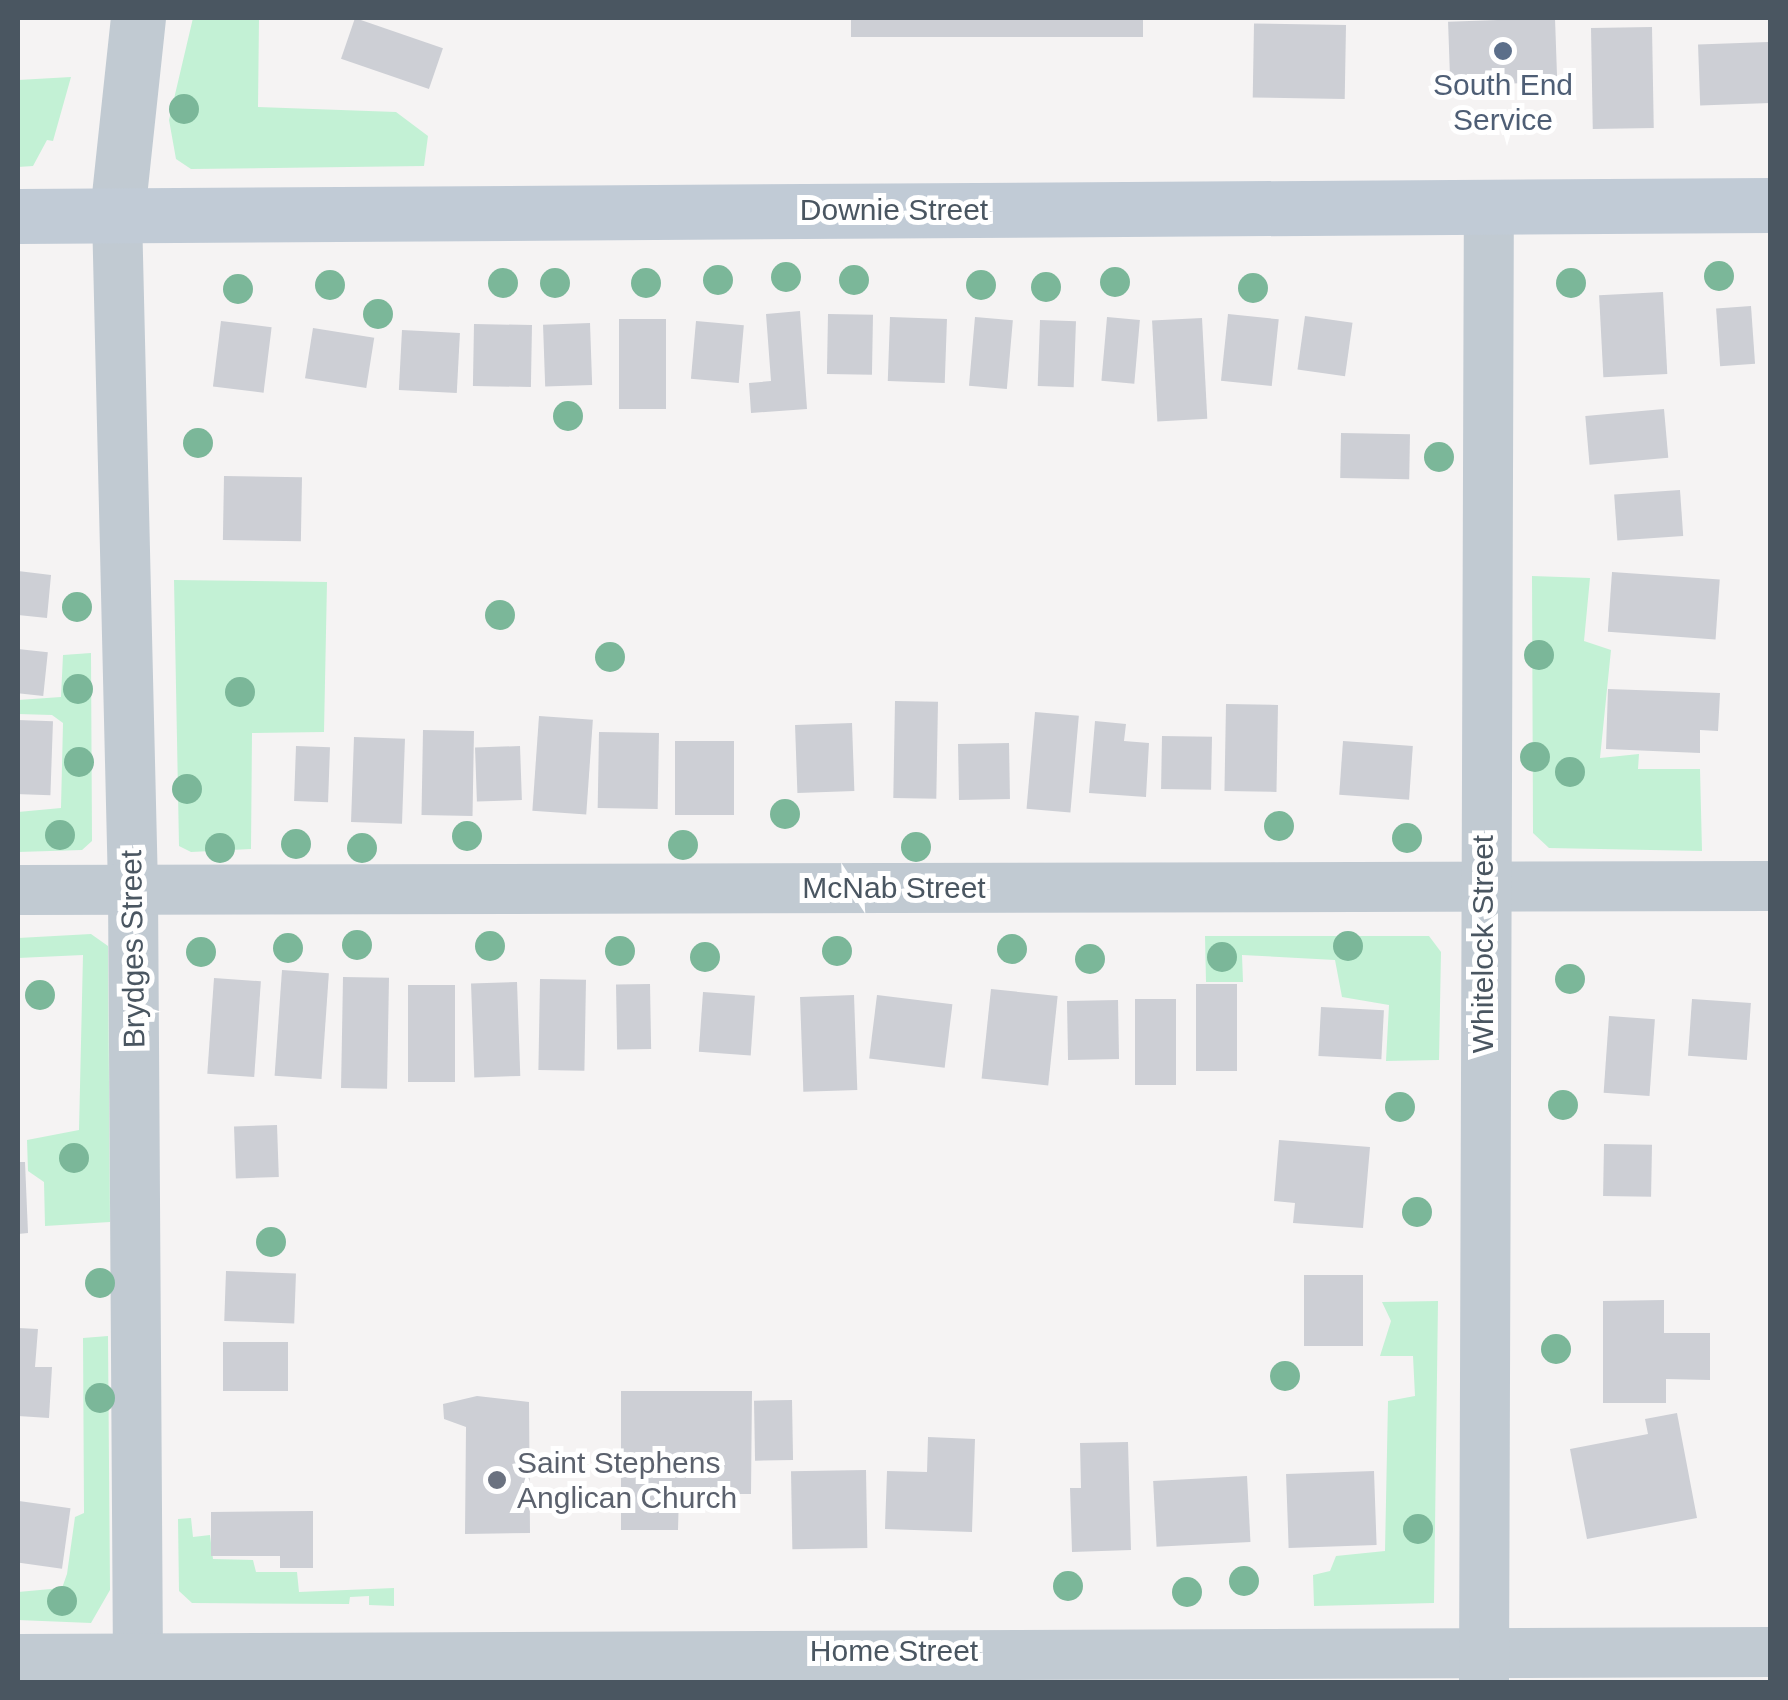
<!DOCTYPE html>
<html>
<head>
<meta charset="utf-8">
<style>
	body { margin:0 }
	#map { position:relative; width:1788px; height:1700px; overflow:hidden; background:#f5f3f3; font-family:Helvetica,sans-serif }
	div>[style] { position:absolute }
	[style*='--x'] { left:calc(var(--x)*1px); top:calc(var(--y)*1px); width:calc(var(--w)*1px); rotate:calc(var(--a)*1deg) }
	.green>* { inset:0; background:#c3f1d5 }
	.building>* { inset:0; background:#cdcfd5; transform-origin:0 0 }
	.minor>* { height:50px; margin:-25px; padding:0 25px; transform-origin:25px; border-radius:25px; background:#c1cad2 }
	.tertiary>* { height:55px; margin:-27.5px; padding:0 27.5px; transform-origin:27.5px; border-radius:27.5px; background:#c1cad2 }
	.secondary>* { height:55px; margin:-27.5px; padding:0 27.5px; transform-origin:27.5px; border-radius:27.5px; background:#c1cbd6 }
	.trees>* { width:30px; height:30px; margin:-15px; border-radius:50%; background:#7bb799 }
	.dots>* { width:28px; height:28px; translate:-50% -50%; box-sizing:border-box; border:5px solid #fff; border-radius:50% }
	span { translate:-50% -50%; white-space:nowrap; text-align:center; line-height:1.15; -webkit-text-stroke:10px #fff; paint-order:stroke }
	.service-label { font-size:30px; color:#4e5e75 }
	.street-label { font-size:30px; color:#4a5661 }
	.worship-label { font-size:30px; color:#5b616d }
	.left { translate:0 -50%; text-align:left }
	.frame { position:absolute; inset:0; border:20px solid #4a5661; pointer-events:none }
</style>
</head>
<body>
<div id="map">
	<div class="green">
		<div style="clip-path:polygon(193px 18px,259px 18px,258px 107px,396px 112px,428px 136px,424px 166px,191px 169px,176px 159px,169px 120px)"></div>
		<div style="clip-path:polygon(71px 77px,53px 141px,47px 140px,33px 166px,18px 167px,18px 80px)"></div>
		<div style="clip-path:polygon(1532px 576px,1590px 578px,1584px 641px,1611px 650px,1600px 758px,1639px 754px,1638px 769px,1700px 769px,1702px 851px,1549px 848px,1533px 833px)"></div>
		<div style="clip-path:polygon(174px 580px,327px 582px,324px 732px,252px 733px,251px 849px,191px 852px,179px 846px)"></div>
		<div style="clip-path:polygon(91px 653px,92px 841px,82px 850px,18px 852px,18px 812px,61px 808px,63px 723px,52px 715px,18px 714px,18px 700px,61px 697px,63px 655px)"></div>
		<div style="clip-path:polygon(91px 934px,108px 946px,110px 1222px,45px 1226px,44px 1182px,28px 1171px,27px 1140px,79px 1130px,83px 955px,18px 958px,18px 938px)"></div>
		<div style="clip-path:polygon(1429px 936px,1441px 952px,1439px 1060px,1386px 1061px,1389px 1005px,1342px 997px,1335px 960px,1242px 955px,1243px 982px,1206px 982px,1205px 936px)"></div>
		<div style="clip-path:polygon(1438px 1301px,1434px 1603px,1314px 1606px,1313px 1575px,1330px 1571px,1336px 1556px,1385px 1551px,1388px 1401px,1415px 1396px,1413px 1356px,1380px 1356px,1391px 1321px,1382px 1302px)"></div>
		<div style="clip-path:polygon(108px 1336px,110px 1590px,91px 1623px,18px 1620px,18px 1592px,62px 1588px,67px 1574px,75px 1517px,84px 1513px,83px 1338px)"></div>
		<div style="clip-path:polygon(191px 1518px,193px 1537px,210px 1535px,213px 1559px,253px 1560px,256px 1572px,297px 1572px,299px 1592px,394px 1588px,394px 1606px,369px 1605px,369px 1596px,350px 1597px,349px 1604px,192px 1603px,179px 1591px,178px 1519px)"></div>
	</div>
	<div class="building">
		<div style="left:355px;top:18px;width:93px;height:43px;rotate:19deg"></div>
		<div style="left:851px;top:18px;width:292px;height:19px"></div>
		<div style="left:1555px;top:18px;width:64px;height:107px;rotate:88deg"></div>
		<div style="left:1346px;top:25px;width:74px;height:92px;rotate:91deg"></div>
		<div style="left:1652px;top:27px;width:101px;height:61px;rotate:89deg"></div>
		<div style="left:1768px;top:42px;width:61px;height:70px;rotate:88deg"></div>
		<div style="left:1663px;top:292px;width:82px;height:64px;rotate:87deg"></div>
		<div style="left:1751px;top:306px;width:58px;height:35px;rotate:86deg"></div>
		<div style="clip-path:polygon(800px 311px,807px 409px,751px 413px,749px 383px,771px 381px,766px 314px)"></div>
		<div style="left:828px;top:314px;width:45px;height:60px;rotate:1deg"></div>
		<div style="left:1228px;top:314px;width:51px;height:67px;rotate:6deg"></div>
		<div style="left:1305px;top:316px;width:48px;height:54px;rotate:8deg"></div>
		<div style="left:890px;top:317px;width:57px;height:64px;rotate:2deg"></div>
		<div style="left:975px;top:317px;width:38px;height:69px;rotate:5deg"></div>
		<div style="left:1107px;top:317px;width:33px;height:64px;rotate:5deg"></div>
		<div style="left:1202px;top:318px;width:101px;height:50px;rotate:87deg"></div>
		<div style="left:619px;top:319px;width:47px;height:90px"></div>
		<div style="left:1040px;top:320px;width:36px;height:66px;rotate:2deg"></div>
		<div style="left:221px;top:321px;width:51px;height:66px;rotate:7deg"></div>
		<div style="left:696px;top:321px;width:48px;height:58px;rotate:5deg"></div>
		<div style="left:590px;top:323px;width:62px;height:47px;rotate:88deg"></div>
		<div style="left:474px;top:324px;width:58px;height:62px;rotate:1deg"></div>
		<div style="left:313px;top:328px;width:62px;height:51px;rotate:9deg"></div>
		<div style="left:402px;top:330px;width:58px;height:60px;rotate:3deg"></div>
		<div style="left:1664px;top:409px;width:49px;height:79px;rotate:85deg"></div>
		<div style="left:1341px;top:433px;width:69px;height:45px;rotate:1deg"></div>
		<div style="left:224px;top:476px;width:78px;height:64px;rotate:1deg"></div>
		<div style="left:1680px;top:490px;width:46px;height:66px;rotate:86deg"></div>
		<div style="clip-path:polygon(18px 571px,51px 575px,47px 618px,18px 615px)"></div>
		<div style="left:1612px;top:572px;width:108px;height:60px;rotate:4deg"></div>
		<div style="left:18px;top:649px;width:30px;height:44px;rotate:6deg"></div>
		<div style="clip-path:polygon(1608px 689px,1720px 693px,1718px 731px,1700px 730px,1700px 753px,1606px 749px)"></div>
		<div style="left:895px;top:701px;width:43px;height:97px;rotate:1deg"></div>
		<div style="left:1226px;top:704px;width:52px;height:87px;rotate:1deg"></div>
		<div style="left:1035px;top:712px;width:44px;height:97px;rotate:5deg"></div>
		<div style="left:539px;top:716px;width:54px;height:95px;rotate:4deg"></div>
		<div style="left:18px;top:720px;width:35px;height:74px;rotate:2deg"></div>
		<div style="clip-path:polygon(1095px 721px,1126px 724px,1124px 741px,1149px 743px,1146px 797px,1089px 793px)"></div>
		<div style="left:852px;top:723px;width:68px;height:57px;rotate:88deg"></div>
		<div style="left:423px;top:730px;width:51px;height:85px;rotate:1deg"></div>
		<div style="left:599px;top:732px;width:60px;height:76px;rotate:1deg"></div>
		<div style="left:1162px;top:736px;width:50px;height:53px;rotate:1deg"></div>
		<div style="left:354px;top:737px;width:51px;height:85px;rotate:2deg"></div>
		<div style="left:675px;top:741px;width:59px;height:74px"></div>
		<div style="left:1343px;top:741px;width:70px;height:54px;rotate:4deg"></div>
		<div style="left:1009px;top:743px;width:56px;height:51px;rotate:89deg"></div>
		<div style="left:296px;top:746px;width:34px;height:55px;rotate:2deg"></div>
		<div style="left:520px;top:746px;width:54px;height:45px;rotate:88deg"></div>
		<div style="left:282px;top:970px;width:47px;height:106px;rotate:4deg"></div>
		<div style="left:343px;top:977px;width:46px;height:111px;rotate:1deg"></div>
		<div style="left:214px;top:978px;width:47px;height:96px;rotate:4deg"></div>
		<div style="left:540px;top:979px;width:46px;height:91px;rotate:1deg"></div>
		<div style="left:517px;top:982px;width:94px;height:46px;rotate:88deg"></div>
		<div style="left:650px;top:984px;width:65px;height:34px;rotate:89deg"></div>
		<div style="left:1196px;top:984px;width:41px;height:87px"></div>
		<div style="left:455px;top:985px;width:97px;height:47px;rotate:90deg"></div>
		<div style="left:991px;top:989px;width:67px;height:90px;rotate:6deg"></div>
		<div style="left:703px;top:992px;width:52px;height:60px;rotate:4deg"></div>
		<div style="left:854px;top:995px;width:95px;height:54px;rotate:88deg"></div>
		<div style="left:877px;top:995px;width:76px;height:64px;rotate:7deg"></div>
		<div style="left:1135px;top:999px;width:41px;height:86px"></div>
		<div style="left:1692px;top:999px;width:59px;height:57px;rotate:4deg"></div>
		<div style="left:1118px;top:1000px;width:59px;height:51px;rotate:89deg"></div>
		<div style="left:1321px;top:1007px;width:63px;height:49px;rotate:3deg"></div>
		<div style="left:1609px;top:1016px;width:46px;height:77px;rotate:4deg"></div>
		<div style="left:277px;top:1125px;width:52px;height:43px;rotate:88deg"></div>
		<div style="clip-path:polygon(1279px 1140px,1370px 1147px,1363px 1228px,1293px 1223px,1295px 1203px,1274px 1201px)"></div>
		<div style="left:1604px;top:1144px;width:48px;height:52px;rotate:1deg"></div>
		<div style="clip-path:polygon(18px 1162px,25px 1162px,28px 1233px,18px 1234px)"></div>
		<div style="left:226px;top:1271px;width:70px;height:50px;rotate:2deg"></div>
		<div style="left:1304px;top:1275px;width:59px;height:71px"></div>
		<div style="clip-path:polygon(1664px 1300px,1664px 1333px,1710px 1333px,1710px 1380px,1666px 1379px,1666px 1403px,1603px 1403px,1603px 1301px)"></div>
		<div style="clip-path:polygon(18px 1328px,38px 1329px,35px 1367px,52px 1367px,49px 1418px,18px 1416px)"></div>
		<div style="left:223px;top:1342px;width:65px;height:49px"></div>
		<div style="clip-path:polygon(621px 1391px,752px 1391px,751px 1494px,679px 1494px,678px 1530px,621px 1530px)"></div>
		<div style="clip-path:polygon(477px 1396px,529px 1402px,530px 1533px,465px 1534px,466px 1427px,444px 1419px,443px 1404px)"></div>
		<div style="left:792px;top:1400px;width:60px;height:38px;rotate:89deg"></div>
		<div style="clip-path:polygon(1677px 1413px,1697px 1518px,1587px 1539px,1570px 1449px,1648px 1434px,1645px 1419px)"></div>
		<div style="clip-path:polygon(928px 1437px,975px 1439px,972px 1532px,885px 1529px,887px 1471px,927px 1472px)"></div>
		<div style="clip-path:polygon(1128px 1442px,1131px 1550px,1072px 1552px,1070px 1488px,1081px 1488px,1080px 1443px)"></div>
		<div style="left:866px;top:1470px;width:78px;height:75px;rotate:89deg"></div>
		<div style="left:1374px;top:1471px;width:74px;height:88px;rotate:88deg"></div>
		<div style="left:1247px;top:1476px;width:66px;height:94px;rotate:87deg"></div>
		<div style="left:19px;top:1501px;width:52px;height:61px;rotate:8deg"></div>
		<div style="clip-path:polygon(313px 1511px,313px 1568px,280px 1568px,280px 1556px,211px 1556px,211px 1512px)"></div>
	</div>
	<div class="minor">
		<div style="--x:117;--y:214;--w:676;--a:88.64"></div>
		<div style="--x:133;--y:890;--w:771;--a:89.63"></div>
		<div style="--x:138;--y:1661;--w:22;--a:108"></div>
		<div style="--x:18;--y:890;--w:1752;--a:-0.13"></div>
		<div style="--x:18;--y:1659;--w:1752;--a:-0.23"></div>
		<div style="--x:1484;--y:1682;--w:1476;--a:-89.81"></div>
	</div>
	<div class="tertiary">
		<div style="--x:117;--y:214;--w:197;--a:-83.9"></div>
	</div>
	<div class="secondary">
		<div style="--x:18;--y:216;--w:1752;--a:-0.36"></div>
	</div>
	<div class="trees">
		<div style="left:184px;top:109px"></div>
		<div style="left:1719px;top:276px"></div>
		<div style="left:786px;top:277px"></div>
		<div style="left:718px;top:280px"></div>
		<div style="left:854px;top:280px"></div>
		<div style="left:1115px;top:282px"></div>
		<div style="left:503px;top:283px"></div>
		<div style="left:555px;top:283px"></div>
		<div style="left:646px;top:283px"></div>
		<div style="left:1571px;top:283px"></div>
		<div style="left:330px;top:285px"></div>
		<div style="left:981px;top:285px"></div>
		<div style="left:1046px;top:287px"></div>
		<div style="left:1253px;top:288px"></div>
		<div style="left:238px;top:289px"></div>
		<div style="left:378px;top:314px"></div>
		<div style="left:568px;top:416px"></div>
		<div style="left:198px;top:443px"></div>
		<div style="left:1439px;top:457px"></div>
		<div style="left:77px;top:607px"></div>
		<div style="left:500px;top:615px"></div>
		<div style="left:1539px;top:655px"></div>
		<div style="left:610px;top:657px"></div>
		<div style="left:78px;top:689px"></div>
		<div style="left:240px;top:692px"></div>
		<div style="left:1535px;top:757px"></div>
		<div style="left:79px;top:762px"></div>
		<div style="left:1570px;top:772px"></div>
		<div style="left:187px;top:789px"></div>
		<div style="left:785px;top:814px"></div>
		<div style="left:1279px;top:826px"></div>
		<div style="left:60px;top:835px"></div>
		<div style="left:467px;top:836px"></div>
		<div style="left:1407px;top:838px"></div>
		<div style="left:296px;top:844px"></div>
		<div style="left:683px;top:845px"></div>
		<div style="left:916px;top:847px"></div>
		<div style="left:220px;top:848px"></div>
		<div style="left:362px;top:848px"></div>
		<div style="left:357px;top:945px"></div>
		<div style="left:490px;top:946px"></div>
		<div style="left:1348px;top:946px"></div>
		<div style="left:288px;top:948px"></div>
		<div style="left:1012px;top:949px"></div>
		<div style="left:620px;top:951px"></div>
		<div style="left:837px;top:951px"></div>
		<div style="left:201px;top:952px"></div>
		<div style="left:705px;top:957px"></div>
		<div style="left:1222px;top:957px"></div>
		<div style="left:1090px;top:959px"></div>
		<div style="left:1570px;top:979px"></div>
		<div style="left:40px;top:995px"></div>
		<div style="left:1563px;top:1105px"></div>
		<div style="left:1400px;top:1107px"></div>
		<div style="left:74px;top:1158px"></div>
		<div style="left:1417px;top:1212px"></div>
		<div style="left:271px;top:1242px"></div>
		<div style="left:100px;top:1283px"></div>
		<div style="left:1556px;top:1349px"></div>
		<div style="left:1285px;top:1376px"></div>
		<div style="left:100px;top:1398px"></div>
		<div style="left:1418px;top:1529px"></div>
		<div style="left:1244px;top:1581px"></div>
		<div style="left:1068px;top:1586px"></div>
		<div style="left:1187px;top:1592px"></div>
		<div style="left:62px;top:1601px"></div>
	</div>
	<div class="dots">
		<div style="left:1503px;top:51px;background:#5c6f8a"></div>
		<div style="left:497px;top:1480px;background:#6b7280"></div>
	</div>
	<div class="service-label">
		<span style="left:1503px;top:102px">South End<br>Service</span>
	</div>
	<div class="street-label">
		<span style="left:894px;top:210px">Downie Street</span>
		<span style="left:894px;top:888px">McNab Street</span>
		<span style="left:1483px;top:944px;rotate:-90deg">Whitelock Street</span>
		<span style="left:133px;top:949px;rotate:-91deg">Brydges Street</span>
		<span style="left:894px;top:1651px">Home Street</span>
	</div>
	<div class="worship-label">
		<span class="left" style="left:517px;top:1480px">Saint Stephens<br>Anglican Church</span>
	</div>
	<div class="frame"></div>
</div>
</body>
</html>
